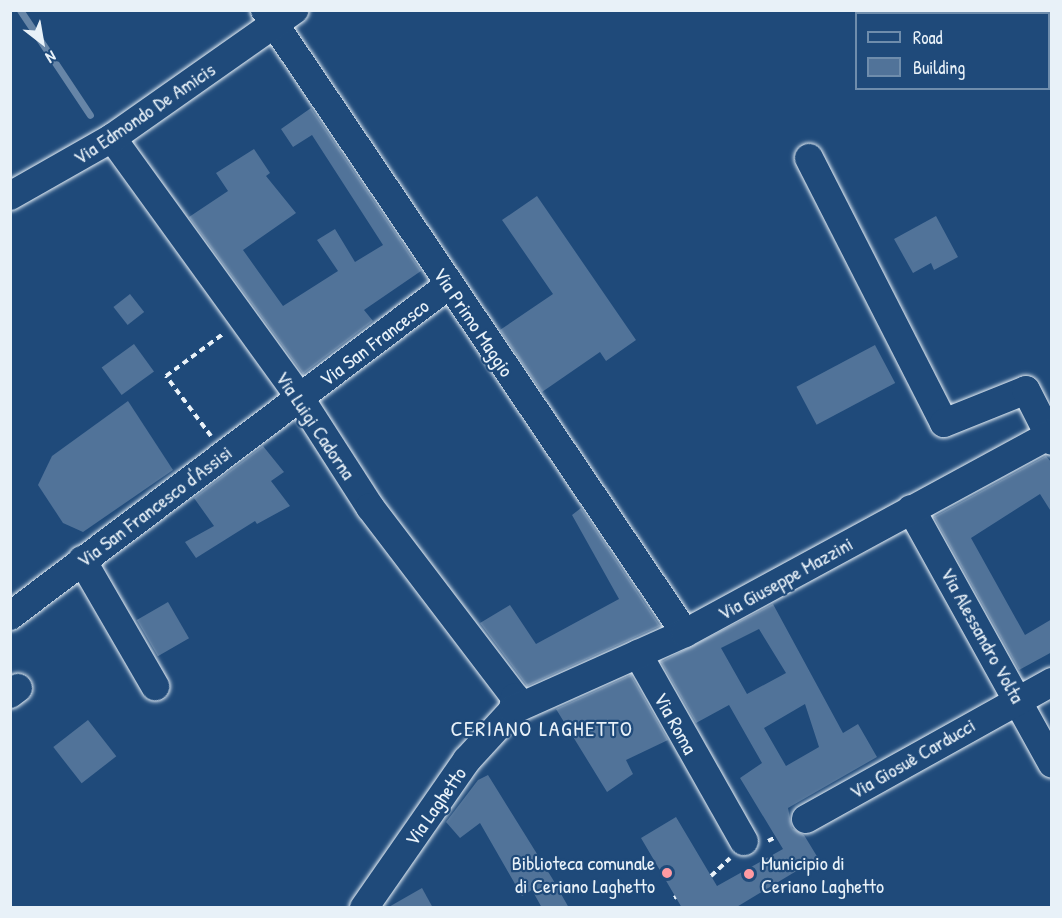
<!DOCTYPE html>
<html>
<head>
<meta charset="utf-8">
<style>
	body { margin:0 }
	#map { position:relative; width:1062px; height:918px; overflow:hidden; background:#1f4a7a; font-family:"Patrick Hand",sans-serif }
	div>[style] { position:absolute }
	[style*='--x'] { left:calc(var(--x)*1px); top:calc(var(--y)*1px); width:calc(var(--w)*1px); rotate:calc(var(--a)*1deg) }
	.stream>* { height:7px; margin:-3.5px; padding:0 3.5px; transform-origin:3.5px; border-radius:3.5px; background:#6685a7 }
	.building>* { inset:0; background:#517399; transform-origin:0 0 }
	.path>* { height:4px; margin-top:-2px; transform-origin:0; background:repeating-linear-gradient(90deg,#e8f1f8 0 6px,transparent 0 10.5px) }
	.roads { filter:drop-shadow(0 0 2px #e8f1f8) drop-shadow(0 0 2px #e8f1f8) }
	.minor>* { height:28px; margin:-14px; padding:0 14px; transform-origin:14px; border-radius:14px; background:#1f4a7a }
	.dots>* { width:16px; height:16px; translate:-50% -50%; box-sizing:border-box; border:3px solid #1f4a7a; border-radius:50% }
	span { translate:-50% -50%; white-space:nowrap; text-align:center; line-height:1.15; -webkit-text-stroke:4.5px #1f4a7a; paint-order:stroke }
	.street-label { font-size:20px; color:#e8f1f8 }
	.poi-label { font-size:20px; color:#e8f1f8 }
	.right { translate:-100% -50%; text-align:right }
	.left { translate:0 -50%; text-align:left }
	.quarter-label { font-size:22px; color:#e8f1f8; letter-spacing:1.5px }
	.frame { position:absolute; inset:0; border:12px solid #e8f1f8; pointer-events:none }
	.legend { position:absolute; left:855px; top:12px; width:195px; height:78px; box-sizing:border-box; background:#1f4a7a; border:2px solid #6f8dac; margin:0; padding:8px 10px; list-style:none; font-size:18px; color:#e8f1f8 }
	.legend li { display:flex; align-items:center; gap:12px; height:30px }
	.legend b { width:30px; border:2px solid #6f8dac }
	.north { position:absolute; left:12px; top:12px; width:60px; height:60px; -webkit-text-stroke:4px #1f4a7a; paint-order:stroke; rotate:149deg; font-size:16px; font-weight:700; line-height:24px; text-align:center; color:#e8f1f8 }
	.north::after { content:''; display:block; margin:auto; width:21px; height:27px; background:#e8f1f8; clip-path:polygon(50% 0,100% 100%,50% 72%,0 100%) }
</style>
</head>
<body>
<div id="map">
	<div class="stream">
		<div style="--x:20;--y:10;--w:126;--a:56.3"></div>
	</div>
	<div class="building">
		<div style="clip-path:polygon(311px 108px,421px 271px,364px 310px,373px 321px,303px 374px,189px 217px,228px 191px,216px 173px,254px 149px,270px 173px,266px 176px,296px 213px,243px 250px,283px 306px,338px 271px,317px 240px,335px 229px,355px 262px,383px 245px,312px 135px,293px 147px,281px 129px)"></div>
		<div style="clip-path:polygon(537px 196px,636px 340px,606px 361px,600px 352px,542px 392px,500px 330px,553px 294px,502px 220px)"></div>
		<div style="clip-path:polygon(936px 216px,958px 257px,934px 270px,931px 263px,913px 273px,894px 239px)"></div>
		<div style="left:130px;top:294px;width:23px;height:21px;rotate:52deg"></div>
		<div style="left:134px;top:344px;width:34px;height:40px;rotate:54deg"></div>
		<div style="left:875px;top:345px;width:43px;height:89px;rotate:62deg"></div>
		<div style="clip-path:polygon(128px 401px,173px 470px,83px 532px,63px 523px,38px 485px,52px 456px)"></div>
		<div style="clip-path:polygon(263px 446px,284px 472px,271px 481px,290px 506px,257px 524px,255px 521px,196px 558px,185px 542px,214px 526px,194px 498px)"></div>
		<div style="clip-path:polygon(1046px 456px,1052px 463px,1052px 513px,1040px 494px,971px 538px,1025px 635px,1052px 619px,1052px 652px,1019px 670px,934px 517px)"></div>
		<div style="clip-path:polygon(581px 508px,660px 626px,527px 686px,480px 623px,510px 605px,536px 644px,619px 599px,572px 515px)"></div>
		<div style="left:168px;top:602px;width:42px;height:36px;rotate:60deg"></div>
		<div style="clip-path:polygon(evenodd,773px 604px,843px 733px,858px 724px,877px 757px,788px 808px,792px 828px,804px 835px,818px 858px,735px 908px,682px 908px,641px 838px,676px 817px,717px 886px,783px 849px,740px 778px,762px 763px,729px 705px,696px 723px,661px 662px,773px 604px,759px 629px,786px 673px,747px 694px,721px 648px,759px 629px,773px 604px,805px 704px,819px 747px,786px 766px,764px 728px,805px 704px)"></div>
		<div style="clip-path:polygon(631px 675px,668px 740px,626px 760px,633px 774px,607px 792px,556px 709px)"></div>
		<div style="left:88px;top:720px;width:46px;height:44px;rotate:52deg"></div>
		<div style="clip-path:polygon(488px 775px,552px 878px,569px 908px,542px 908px,532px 890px,522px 896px,480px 823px,460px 838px,446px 822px,478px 780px)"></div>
		<div style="clip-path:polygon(422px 888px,433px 908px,387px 908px)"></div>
	</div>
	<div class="path">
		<div style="--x:211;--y:436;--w:75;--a:-126.9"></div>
		<div style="--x:166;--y:376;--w:71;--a:-36.4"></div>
		<div style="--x:768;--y:841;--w:9;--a:-27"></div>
		<div style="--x:711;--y:876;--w:26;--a:-43"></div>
		<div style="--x:674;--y:898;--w:2;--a:-27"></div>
	</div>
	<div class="roads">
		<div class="minor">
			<div style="--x:265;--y:10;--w:751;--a:56.01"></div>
			<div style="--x:112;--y:138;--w:321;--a:54.1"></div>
			<div style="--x:300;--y:398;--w:130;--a:57.3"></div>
			<div style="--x:370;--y:507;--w:239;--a:52.7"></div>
			<div style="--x:515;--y:697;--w:13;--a:99"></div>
			<div style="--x:809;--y:158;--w:297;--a:63"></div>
			<div style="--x:944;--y:423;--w:88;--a:-21.9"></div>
			<div style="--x:1026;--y:390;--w:57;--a:63"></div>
			<div style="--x:10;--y:196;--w:117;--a:-29.6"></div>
			<div style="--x:112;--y:138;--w:223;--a:-35.1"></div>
			<div style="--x:911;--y:509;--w:291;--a:61"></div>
			<div style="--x:82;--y:560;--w:146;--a:59.9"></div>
			<div style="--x:10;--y:616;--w:550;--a:-37.02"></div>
			<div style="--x:638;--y:654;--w:215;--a:60.5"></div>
			<div style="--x:10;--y:694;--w:10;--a:-37"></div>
			<div style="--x:806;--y:819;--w:282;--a:-29.1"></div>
			<div style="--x:364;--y:908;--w:180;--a:-55.2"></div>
			<div style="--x:467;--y:760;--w:68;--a:-47.4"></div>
			<div style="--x:513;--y:710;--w:188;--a:-24.1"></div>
			<div style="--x:685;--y:633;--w:417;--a:-28.5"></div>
		</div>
	</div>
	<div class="dots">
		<div style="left:667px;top:873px;background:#ff9aa2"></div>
		<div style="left:749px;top:874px;background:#ff9aa2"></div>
	</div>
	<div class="street-label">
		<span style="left:144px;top:113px;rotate:-34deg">Via Edmondo De Amicis</span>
		<span style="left:474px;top:322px;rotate:56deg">Via Primo Maggio</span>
		<span style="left:374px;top:342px;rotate:-37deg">Via San Francesco</span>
		<span style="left:316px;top:425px;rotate:56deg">Via Luigi Cadorna</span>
		<span style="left:154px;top:506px;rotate:-37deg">Via San Francesco d'Assisi</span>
		<span style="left:785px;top:578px;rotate:-29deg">Via Giuseppe Mazzini</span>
		<span style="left:983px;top:635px;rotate:61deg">Via Alessandro Volta</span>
		<span style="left:676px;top:723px;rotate:61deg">Via Roma</span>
		<span style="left:912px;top:758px;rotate:-30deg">Via Giosuè Carducci</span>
		<span style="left:435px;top:806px;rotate:-55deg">Via Laghetto</span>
	</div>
	<div class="poi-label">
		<span class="right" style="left:655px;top:874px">Biblioteca comunale<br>di Ceriano Laghetto</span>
		<span class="left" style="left:761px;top:874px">Municipio di<br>Ceriano Laghetto</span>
	</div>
	<div class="quarter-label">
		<span style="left:542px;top:729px">CERIANO LAGHETTO</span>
	</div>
	<div class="frame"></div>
	<ul class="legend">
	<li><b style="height:8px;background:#1f4a7a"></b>Road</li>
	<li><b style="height:16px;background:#517399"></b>Building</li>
	</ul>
	<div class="north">N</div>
</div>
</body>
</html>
